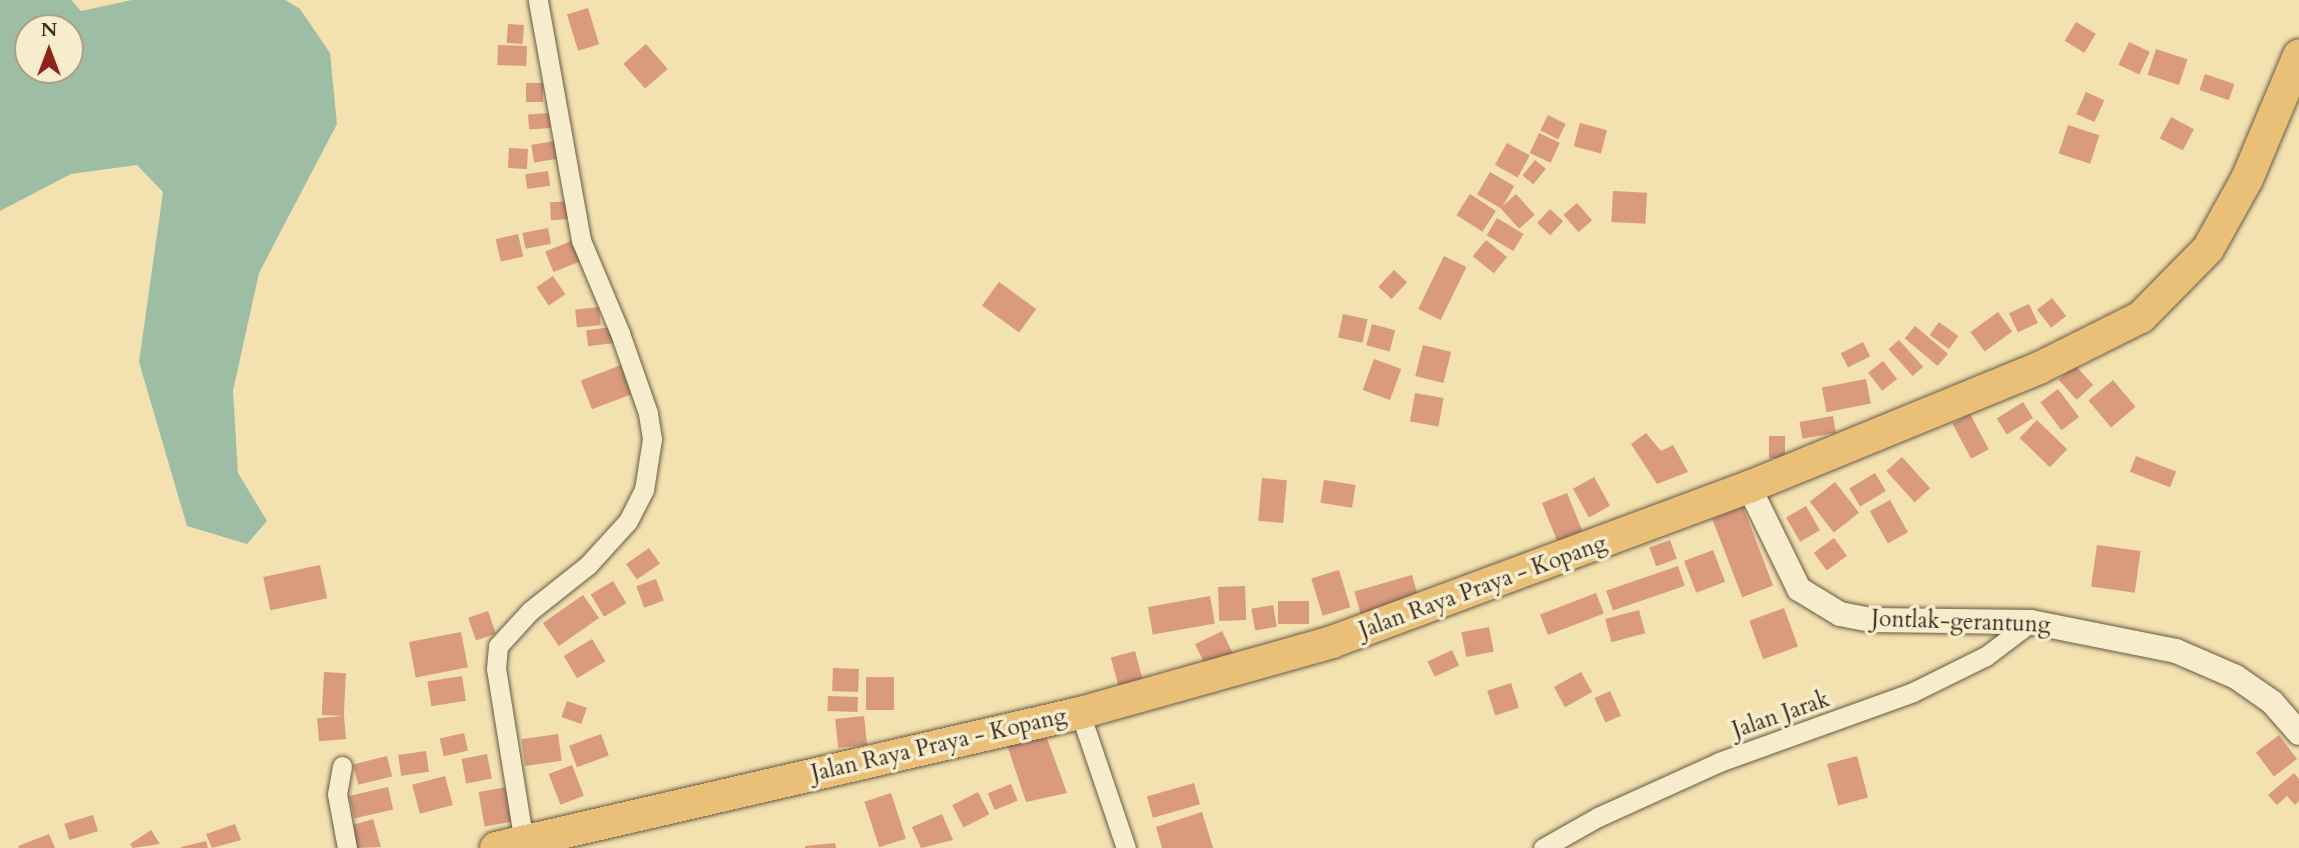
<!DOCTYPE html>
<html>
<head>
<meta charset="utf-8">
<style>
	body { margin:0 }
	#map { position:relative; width:2299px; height:848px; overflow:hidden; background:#f3e1af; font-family:Cardo,serif }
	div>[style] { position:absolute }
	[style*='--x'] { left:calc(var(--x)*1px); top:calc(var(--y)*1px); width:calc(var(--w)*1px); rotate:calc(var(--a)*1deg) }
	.water>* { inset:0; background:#9dbea5 }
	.building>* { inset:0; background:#d99a7d; transform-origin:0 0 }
	.roads { filter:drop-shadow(0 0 2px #685a47) drop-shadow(0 0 2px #685a47) }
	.minor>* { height:19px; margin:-9.5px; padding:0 9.5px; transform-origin:9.5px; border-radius:9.5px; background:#f7eccb }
	.tertiary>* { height:24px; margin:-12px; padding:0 12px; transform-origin:12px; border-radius:12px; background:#f7eccb }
	.trunk>* { height:32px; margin:-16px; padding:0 16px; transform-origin:16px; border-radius:16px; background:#eac078 }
	span { translate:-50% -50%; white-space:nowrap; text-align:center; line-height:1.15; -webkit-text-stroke:7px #f7eccb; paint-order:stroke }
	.street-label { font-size:23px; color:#392d24 }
	.north { position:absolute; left:14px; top:14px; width:70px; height:70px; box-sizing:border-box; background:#f7eccb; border:2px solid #aba088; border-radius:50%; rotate:0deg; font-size:19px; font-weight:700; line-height:28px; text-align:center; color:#392d24 }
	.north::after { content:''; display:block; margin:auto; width:24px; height:32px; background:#8f2418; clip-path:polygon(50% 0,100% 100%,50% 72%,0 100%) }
</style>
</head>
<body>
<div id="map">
	<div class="water">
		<div style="clip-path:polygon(evenodd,0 0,71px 0,81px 11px,132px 0,285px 0,300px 9px,330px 53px,337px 124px,259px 273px,233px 391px,238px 473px,267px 521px,247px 544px,187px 526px,139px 362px,163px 192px,137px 165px,71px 174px,0 211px,0 0,28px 28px,70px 28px,70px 70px,28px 70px,28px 28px)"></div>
	</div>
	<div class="building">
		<div style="left:588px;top:8px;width:38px;height:22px;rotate:73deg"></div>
		<div style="left:2076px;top:22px;width:23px;height:22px;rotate:31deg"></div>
		<div style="left:508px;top:24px;width:16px;height:19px;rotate:4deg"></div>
		<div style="left:2129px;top:42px;width:23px;height:25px;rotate:25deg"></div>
		<div style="left:646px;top:44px;width:33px;height:30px;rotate:49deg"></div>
		<div style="left:498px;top:45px;width:29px;height:20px;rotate:2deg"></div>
		<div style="left:2156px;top:49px;width:33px;height:27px;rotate:18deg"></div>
		<div style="left:2205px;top:74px;width:31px;height:17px;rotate:19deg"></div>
		<div style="left:526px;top:83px;width:17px;height:19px"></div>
		<div style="left:2086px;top:92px;width:20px;height:24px;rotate:24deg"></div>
		<div style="left:550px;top:113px;width:15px;height:22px;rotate:86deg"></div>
		<div style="left:1548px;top:115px;width:20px;height:17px;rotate:27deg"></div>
		<div style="left:2171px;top:117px;width:26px;height:24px;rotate:28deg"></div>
		<div style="left:1580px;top:123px;width:28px;height:24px;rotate:15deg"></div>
		<div style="left:2068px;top:125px;width:33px;height:30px;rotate:18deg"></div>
		<div style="left:1539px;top:133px;width:23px;height:22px;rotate:25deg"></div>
		<div style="left:555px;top:141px;width:18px;height:24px;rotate:81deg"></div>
		<div style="left:1507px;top:143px;width:26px;height:25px;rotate:29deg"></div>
		<div style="left:509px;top:148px;width:19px;height:20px;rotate:3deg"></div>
		<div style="left:1535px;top:160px;width:14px;height:20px;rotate:39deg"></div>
		<div style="left:548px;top:171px;width:15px;height:23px;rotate:82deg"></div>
		<div style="left:1490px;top:172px;width:28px;height:26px;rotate:30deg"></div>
		<div style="left:1613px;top:191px;width:34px;height:31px;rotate:3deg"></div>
		<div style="left:1470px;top:194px;width:31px;height:25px;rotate:33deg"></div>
		<div style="left:1516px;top:194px;width:28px;height:21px;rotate:48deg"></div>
		<div style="left:572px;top:201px;width:18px;height:22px;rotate:87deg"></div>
		<div style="left:1577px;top:203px;width:23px;height:18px;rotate:49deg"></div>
		<div style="left:1550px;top:209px;width:18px;height:19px;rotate:43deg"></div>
		<div style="left:1497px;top:218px;width:31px;height:20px;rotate:31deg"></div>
		<div style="left:548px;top:228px;width:16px;height:26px;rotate:79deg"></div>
		<div style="left:518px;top:234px;width:23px;height:23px;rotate:77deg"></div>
		<div style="left:574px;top:240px;width:22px;height:31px;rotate:68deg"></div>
		<div style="left:1486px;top:240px;width:27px;height:21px;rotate:39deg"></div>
		<div style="left:1444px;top:256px;width:25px;height:59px;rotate:26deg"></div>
		<div style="left:1394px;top:270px;width:18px;height:23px;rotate:43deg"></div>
		<div style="left:553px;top:276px;width:22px;height:20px;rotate:56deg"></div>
		<div style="left:999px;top:282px;width:46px;height:29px;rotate:36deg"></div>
		<div style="left:2052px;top:298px;width:23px;height:19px;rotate:52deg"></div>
		<div style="left:2029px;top:304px;width:21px;height:22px;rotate:65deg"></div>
		<div style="left:599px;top:307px;width:18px;height:24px;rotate:84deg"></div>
		<div style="left:1998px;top:312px;width:24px;height:34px;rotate:54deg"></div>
		<div style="left:1343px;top:314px;width:25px;height:24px;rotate:12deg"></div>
		<div style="left:1939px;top:322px;width:24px;height:16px;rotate:36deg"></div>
		<div style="left:1372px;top:324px;width:24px;height:22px;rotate:15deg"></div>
		<div style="left:1915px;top:326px;width:43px;height:16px;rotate:40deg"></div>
		<div style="left:613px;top:327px;width:16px;height:27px;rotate:83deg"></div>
		<div style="left:1899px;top:340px;width:36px;height:14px;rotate:48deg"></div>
		<div style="left:1863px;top:342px;width:16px;height:25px;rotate:63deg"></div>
		<div style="left:1423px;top:345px;width:29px;height:32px;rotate:14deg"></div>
		<div style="left:1374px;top:359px;width:29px;height:33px;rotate:20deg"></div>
		<div style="left:1883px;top:361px;width:23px;height:19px;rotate:52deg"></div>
		<div style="left:621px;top:365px;width:31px;height:43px;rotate:69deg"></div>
		<div style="left:2075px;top:365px;width:27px;height:22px;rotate:48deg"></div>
		<div style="left:1866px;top:379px;width:25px;height:45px;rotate:79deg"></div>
		<div style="left:2113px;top:380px;width:35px;height:32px;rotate:50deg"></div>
		<div style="left:2058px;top:389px;width:35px;height:22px;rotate:53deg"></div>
		<div style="left:1415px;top:393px;width:29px;height:29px;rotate:10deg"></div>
		<div style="left:2023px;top:402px;width:19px;height:31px;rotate:58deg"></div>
		<div style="left:1970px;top:414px;width:40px;height:20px;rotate:62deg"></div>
		<div style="left:1833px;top:416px;width:17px;height:34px;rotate:80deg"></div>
		<div style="left:2037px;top:420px;width:42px;height:25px;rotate:44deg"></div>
		<div style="clip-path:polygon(1646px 433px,1661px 451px,1673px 445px,1688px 472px,1657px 484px,1631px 444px)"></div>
		<div style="left:1785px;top:436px;width:22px;height:16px;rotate:90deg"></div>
		<div style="left:2136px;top:456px;width:43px;height:17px;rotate:21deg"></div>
		<div style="left:1902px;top:457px;width:42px;height:21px;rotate:48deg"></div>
		<div style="left:1875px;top:473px;width:21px;height:30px;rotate:59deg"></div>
		<div style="left:1594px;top:477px;width:33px;height:24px;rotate:61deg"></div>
		<div style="left:1262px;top:478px;width:25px;height:43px;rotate:5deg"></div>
		<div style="left:1324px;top:480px;width:32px;height:23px;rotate:9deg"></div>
		<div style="left:1835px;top:482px;width:39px;height:32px;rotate:52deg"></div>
		<div style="left:1567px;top:493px;width:41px;height:27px;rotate:68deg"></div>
		<div style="left:1890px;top:500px;width:37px;height:23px;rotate:61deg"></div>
		<div style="left:1806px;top:506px;width:28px;height:23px;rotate:60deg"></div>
		<div style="left:1743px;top:507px;width:84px;height:33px;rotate:69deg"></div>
		<div style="left:1834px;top:538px;width:22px;height:25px;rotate:54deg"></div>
		<div style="left:1670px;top:540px;width:20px;height:22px;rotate:70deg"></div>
		<div style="left:2097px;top:545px;width:44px;height:42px;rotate:8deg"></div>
		<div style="left:649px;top:548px;width:19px;height:28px;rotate:55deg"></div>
		<div style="left:1713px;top:550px;width:34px;height:31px;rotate:69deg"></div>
		<div style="left:320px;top:565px;width:34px;height:58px;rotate:78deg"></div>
		<div style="left:1678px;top:566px;width:21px;height:76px;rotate:71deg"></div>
		<div style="left:1339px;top:570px;width:39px;height:29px;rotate:73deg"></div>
		<div style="left:1412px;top:575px;width:33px;height:60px;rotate:74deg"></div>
		<div style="left:656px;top:579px;width:23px;height:21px;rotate:70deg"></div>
		<div style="left:613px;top:581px;width:26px;height:26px;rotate:59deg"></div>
		<div style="left:1245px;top:586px;width:34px;height:27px;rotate:88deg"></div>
		<div style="left:1596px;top:593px;width:22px;height:60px;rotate:69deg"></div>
		<div style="left:583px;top:595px;width:28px;height:49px;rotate:55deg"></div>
		<div style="left:1210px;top:596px;width:28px;height:63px;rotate:80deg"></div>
		<div style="left:1309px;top:601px;width:23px;height:31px;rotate:90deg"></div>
		<div style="left:1273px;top:605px;width:22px;height:22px;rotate:80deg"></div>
		<div style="left:1784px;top:608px;width:41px;height:37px;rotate:70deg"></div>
		<div style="left:1639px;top:610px;width:24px;height:35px;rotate:75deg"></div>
		<div style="left:488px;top:611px;width:24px;height:21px;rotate:71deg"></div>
		<div style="left:1489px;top:627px;width:25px;height:28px;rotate:79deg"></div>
		<div style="left:1222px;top:631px;width:28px;height:30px;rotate:64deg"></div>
		<div style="left:461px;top:632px;width:36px;height:53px;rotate:79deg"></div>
		<div style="left:592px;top:639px;width:26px;height:33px;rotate:59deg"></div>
		<div style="left:1452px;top:650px;width:17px;height:27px;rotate:65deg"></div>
		<div style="left:1135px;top:651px;width:39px;height:25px;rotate:75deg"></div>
		<div style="left:833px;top:668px;width:26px;height:23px;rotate:2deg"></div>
		<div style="left:324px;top:672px;width:22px;height:43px;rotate:3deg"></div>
		<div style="left:1581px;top:672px;width:23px;height:31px;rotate:61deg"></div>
		<div style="left:462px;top:676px;width:25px;height:35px;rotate:81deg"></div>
		<div style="left:866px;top:677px;width:28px;height:33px"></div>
		<div style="left:1511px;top:683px;width:26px;height:25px;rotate:72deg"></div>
		<div style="left:1610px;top:691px;width:27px;height:17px;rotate:66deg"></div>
		<div style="left:828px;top:696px;width:30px;height:15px;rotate:2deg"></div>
		<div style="left:567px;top:701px;width:21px;height:17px;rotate:19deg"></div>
		<div style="left:344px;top:716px;width:23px;height:27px;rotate:85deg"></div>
		<div style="left:864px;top:716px;width:29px;height:29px;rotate:84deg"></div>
		<div style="left:464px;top:733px;width:18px;height:25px;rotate:77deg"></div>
		<div style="clip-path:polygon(1045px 733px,1067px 793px,1026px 802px,1006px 742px)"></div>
		<div style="left:558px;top:734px;width:27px;height:37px;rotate:82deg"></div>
		<div style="left:601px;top:734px;width:23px;height:34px;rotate:70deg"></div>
		<div style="left:2279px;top:735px;width:30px;height:29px;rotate:53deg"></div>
		<div style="left:426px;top:751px;width:21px;height:28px;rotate:82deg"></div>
		<div style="left:487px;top:754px;width:25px;height:26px;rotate:79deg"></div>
		<div style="left:387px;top:756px;width:21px;height:35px;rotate:76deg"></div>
		<div style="left:1857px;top:756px;width:43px;height:31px;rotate:75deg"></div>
		<div style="left:572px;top:765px;width:33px;height:25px;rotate:69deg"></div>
		<div style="clip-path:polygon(2294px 773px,2299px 779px,2299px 801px,2295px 805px,2287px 796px,2277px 805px,2268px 795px)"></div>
		<div style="left:445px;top:776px;width:30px;height:34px;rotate:75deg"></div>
		<div style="left:1194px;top:783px;width:22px;height:49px;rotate:74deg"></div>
		<div style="left:1011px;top:784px;width:18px;height:25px;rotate:68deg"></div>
		<div style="left:513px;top:786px;width:35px;height:35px;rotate:80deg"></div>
		<div style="left:388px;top:787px;width:23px;height:40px;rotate:77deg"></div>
		<div style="left:978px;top:792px;width:25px;height:29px;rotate:63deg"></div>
		<div style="left:891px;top:793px;width:48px;height:28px;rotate:72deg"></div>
		<div style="clip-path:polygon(1202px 812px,1213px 848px,1162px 848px,1156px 827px)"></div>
		<div style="clip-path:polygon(942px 814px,953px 840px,921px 848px,912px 827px)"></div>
		<div style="left:93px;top:815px;width:17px;height:30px;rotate:73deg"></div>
		<div style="clip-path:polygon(373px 819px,381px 847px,356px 848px,350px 826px)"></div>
		<div style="clip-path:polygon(235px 824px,241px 840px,212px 848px,206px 834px)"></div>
		<div style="clip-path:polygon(151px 830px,160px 844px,133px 848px,130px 844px)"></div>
		<div style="clip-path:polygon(49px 834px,55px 848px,19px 848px,18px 846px)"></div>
		<div style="clip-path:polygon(206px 841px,208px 848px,181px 848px,181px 847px)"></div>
		<div style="clip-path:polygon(835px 843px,836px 848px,805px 848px,805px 846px)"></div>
	</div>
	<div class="roads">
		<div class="minor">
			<div style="--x:1080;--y:713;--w:143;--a:71.2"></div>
			<div style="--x:342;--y:766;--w:28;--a:100"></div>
			<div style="--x:337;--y:794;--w:55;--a:79.5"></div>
			<div style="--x:524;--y:843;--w:176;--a:-99.1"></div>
			<div style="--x:496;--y:669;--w:23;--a:-85"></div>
			<div style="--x:498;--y:646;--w:47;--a:-47.6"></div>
			<div style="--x:530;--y:611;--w:74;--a:-38.4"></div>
			<div style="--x:588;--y:565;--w:59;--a:-47.7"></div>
			<div style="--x:628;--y:521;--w:35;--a:-63"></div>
			<div style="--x:644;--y:490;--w:52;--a:-81.1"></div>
			<div style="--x:652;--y:439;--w:26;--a:-99"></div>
			<div style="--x:648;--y:413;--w:85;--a:-109.3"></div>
			<div style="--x:620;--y:333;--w:101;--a:-112.8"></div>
			<div style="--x:581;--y:240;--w:244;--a:-100.2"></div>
			<div style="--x:1543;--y:848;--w:63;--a:-29.4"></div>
			<div style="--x:1598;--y:817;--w:133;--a:-24.4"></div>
			<div style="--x:1719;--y:762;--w:206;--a:-19.8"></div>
			<div style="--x:1913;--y:692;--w:81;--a:-26.3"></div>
			<div style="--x:1986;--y:656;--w:56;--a:-37.1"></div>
		</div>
		<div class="tertiary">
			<div style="--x:1749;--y:487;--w:114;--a:63.9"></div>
			<div style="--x:1799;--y:589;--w:48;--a:31.4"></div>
			<div style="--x:1840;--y:614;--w:33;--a:11"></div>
			<div style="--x:1872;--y:620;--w:159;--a:0.7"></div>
			<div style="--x:2031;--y:622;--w:148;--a:11.3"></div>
			<div style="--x:2176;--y:651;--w:65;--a:23.4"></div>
			<div style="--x:2236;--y:677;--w:44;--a:34.8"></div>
			<div style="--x:2272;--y:702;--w:41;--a:48.9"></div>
		</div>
		<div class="trunk">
			<div style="--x:496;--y:848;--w:599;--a:-13.02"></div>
			<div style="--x:1080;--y:713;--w:262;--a:-15.7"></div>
			<div style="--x:1332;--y:642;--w:445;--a:-20.4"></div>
			<div style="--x:1749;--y:487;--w:313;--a:-22.3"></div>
			<div style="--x:2039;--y:368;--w:114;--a:-26.6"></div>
			<div style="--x:2141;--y:317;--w:95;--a:-45.4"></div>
			<div style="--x:2208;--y:249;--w:80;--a:-60.9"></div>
			<div style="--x:2247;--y:179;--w:134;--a:-67.2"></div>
		</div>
	</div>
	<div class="street-label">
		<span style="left:1483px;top:587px;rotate:-20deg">Jalan Raya Praya - Kopang</span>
		<span style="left:1961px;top:622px;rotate:2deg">Jontlak-gerantung</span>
		<span style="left:1781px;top:715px;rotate:-19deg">Jalan Jarak</span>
		<span style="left:939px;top:745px;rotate:-13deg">Jalan Raya Praya - Kopang</span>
	</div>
	<div class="north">N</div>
</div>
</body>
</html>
